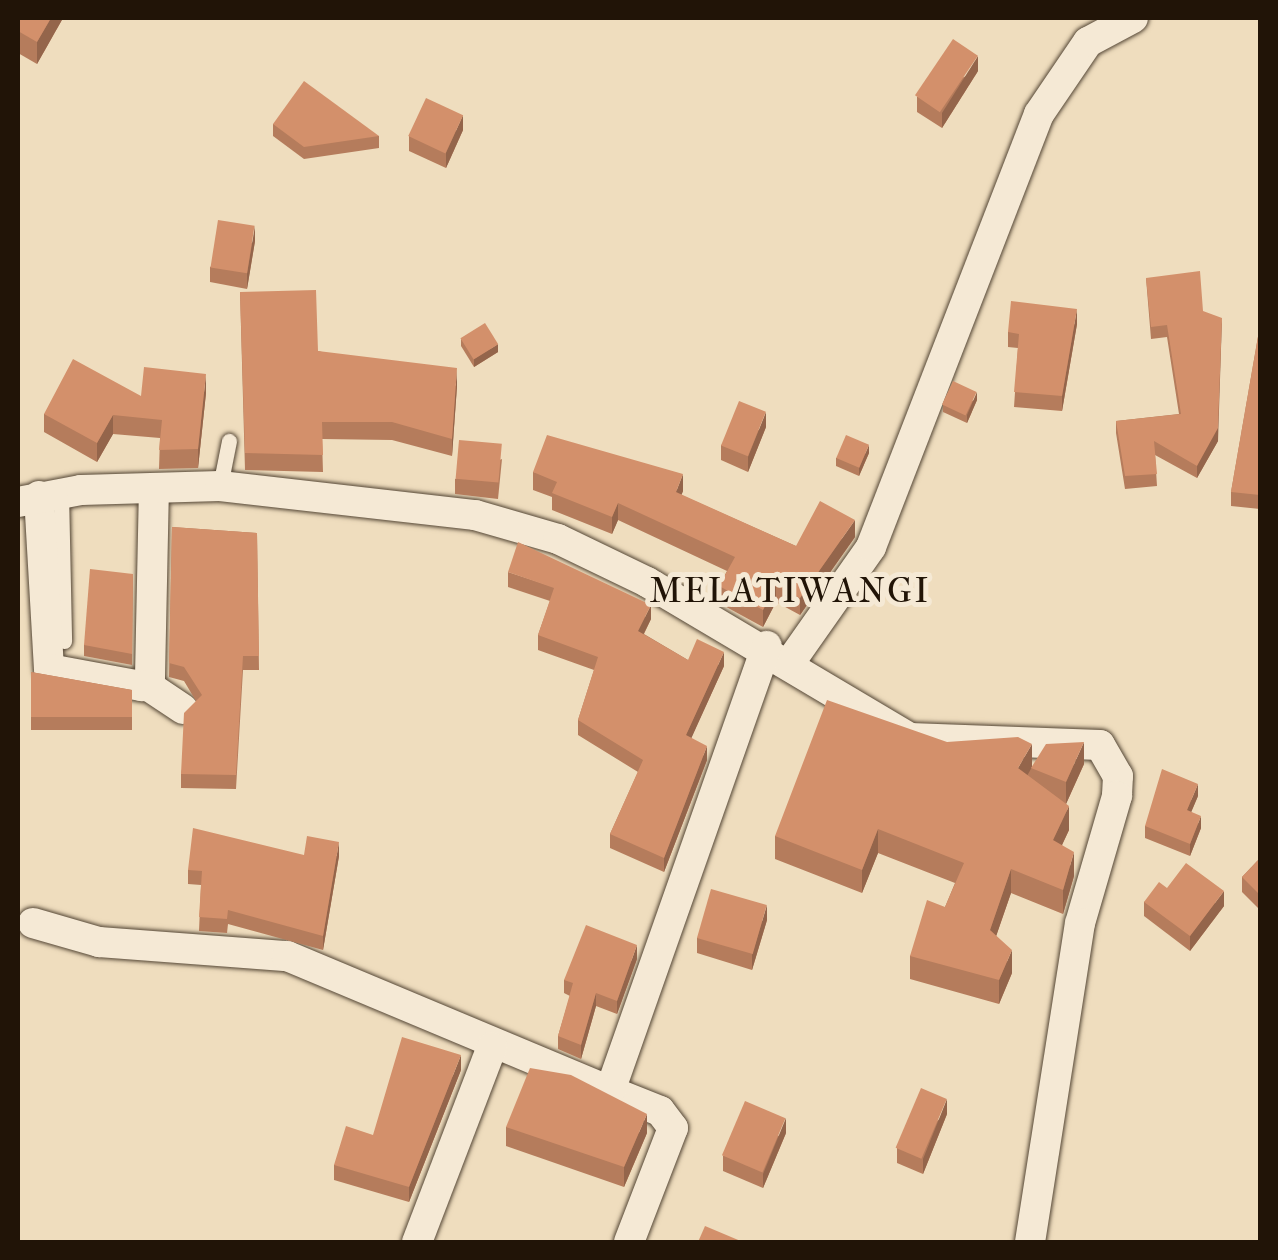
<!DOCTYPE html>
<html>
<head>
<meta charset="utf-8">
<style>
	body { margin:0 }
	#map { position:relative; width:1278px; height:1260px; overflow:hidden; background:#efddbe; font-family:"IM FELL French Canon",serif }
	div>[style] { position:absolute }
	[style*='--x'] { left:calc(var(--x)*1px); top:calc(var(--y)*1px); width:calc(var(--w)*1px); rotate:calc(var(--a)*1deg) }
	.roads { filter:drop-shadow(0 0 2px #544635) drop-shadow(0 0 2px #544635) }
	.lane>* { height:15px; margin:-7.5px; padding:0 7.5px; transform-origin:7.5px; border-radius:7.5px; background:#f5e9d5 }
	.street>* { height:30px; margin:-15px; padding:0 15px; transform-origin:15px; border-radius:15px; background:#f5e9d5 }
	.wall>* { inset:0; background:#b57c5c }
	.shaded-wall>* { inset:0; background:#94654b }
	.building>* { inset:0; background:#d3906b; transform-origin:0 0 }
	span { translate:-50% -50%; white-space:nowrap; text-align:center; line-height:1.15; -webkit-text-stroke:10px #f5e9d5; paint-order:stroke }
	.quarter-label { font-size:35px; color:#211407; letter-spacing:2.5px }
	.frame { position:absolute; inset:0; border:20px solid #211407; pointer-events:none }
</style>
</head>
<body>
<div id="map">
	<div class="roads">
		<div class="lane">
			<div style="--x:220;--y:486;--w:46;--a:-78.7"></div>
			<div style="--x:61;--y:492;--w:149;--a:88.8"></div>
		</div>
		<div class="street">
			<div style="--x:39;--y:496;--w:173;--a:86.7"></div>
			<div style="--x:49;--y:669;--w:95;--a:10.4"></div>
			<div style="--x:142;--y:686;--w:12;--a:-48"></div>
			<div style="--x:150;--y:677;--w:189;--a:-88.8"></div>
			<div style="--x:18;--y:502;--w:64;--a:-10.8"></div>
			<div style="--x:81;--y:490;--w:139;--a:-1.6"></div>
			<div style="--x:220;--y:486;--w:257;--a:6.5"></div>
			<div style="--x:475;--y:515;--w:86;--a:16.1"></div>
			<div style="--x:558;--y:539;--w:99;--a:25.8"></div>
			<div style="--x:647;--y:582;--w:306;--a:30.7"></div>
			<div style="--x:910;--y:738;--w:190;--a:2.1"></div>
			<div style="--x:1100;--y:745;--w:36;--a:60"></div>
			<div style="--x:1118;--y:776;--w:20;--a:93"></div>
			<div style="--x:1117;--y:796;--w:132;--a:106.2"></div>
			<div style="--x:1080;--y:923;--w:323;--a:98.9"></div>
			<div style="--x:791;--y:661;--w:139;--a:-54.9"></div>
			<div style="--x:871;--y:547;--w:464;--a:-68.8"></div>
			<div style="--x:1039;--y:114;--w:87;--a:-55.8"></div>
			<div style="--x:1088;--y:42;--w:51;--a:-28.1"></div>
			<div style="--x:147;--y:685;--w:43;--a:33.7"></div>
			<div style="--x:33;--y:923;--w:69;--a:16.1"></div>
			<div style="--x:99;--y:942;--w:189;--a:4.3"></div>
			<div style="--x:287;--y:956;--w:350;--a:22.7"></div>
			<div style="--x:417;--y:1242;--w:209;--a:-69"></div>
			<div style="--x:629;--y:1242;--w:122;--a:-68.9"></div>
			<div style="--x:673;--y:1128;--w:21;--a:-127"></div>
			<div style="--x:660;--y:1111;--w:54;--a:-158.2"></div>
			<div style="--x:610;--y:1091;--w:472;--a:-70.6"></div>
		</div>
	</div>
	<div class="wall">
		<div style="clip-path:polygon(18px 18px,63px 18px,37px 64px,18px 53px)"></div>
		<div style="clip-path:polygon(978px 71px,942px 128px,917px 112px,917px 97px)"></div>
		<div style="clip-path:polygon(273px 124px,379px 136px,379px 148px,304px 159px,273px 136px)"></div>
		<div style="clip-path:polygon(463px 130px,446px 168px,409px 151px,409px 136px)"></div>
		<div style="clip-path:polygon(255px 241px,247px 289px,210px 282px,210px 267px)"></div>
		<div style="clip-path:polygon(1146px 278px,1203px 311px,1218px 441px,1197px 478px,1155px 455px,1157px 486px,1125px 489px,1116px 433px,1116px 421px,1179px 414px,1167px 337px,1151px 339px)"></div>
		<div style="clip-path:polygon(240px 292px,318px 351px,457px 386px,452px 456px,392px 440px,322px 439px,323px 472px,245px 470px)"></div>
		<div style="clip-path:polygon(1077px 324px,1062px 411px,1014px 407px,1018px 348px,1008px 347px,1008px 332px)"></div>
		<div style="clip-path:polygon(1260px 325px,1260px 509px,1231px 506px,1231px 492px)"></div>
		<div style="clip-path:polygon(461px 339px,498px 352px,474px 367px,461px 346px)"></div>
		<div style="clip-path:polygon(206px 393px,198px 468px,159px 469px,160px 438px,113px 434px,97px 462px,44px 432px,44px 414px)"></div>
		<div style="clip-path:polygon(977px 400px,967px 423px,943px 412px,943px 405px)"></div>
		<div style="clip-path:polygon(766px 427px,748px 472px,721px 460px,721px 445px)"></div>
		<div style="clip-path:polygon(869px 453px,859px 476px,836px 466px,836px 458px)"></div>
		<div style="clip-path:polygon(502px 459px,498px 499px,455px 494px,455px 479px)"></div>
		<div style="clip-path:polygon(533px 472px,683px 491px,681px 495px,796px 546px,855px 537px,800px 615px,776px 602px,763px 627px,719px 603px,719px 586px,727px 571px,618px 520px,612px 534px,552px 510px,552px 497px,533px 490px)"></div>
		<div style="clip-path:polygon(172px 527px,257px 533px,259px 670px,243px 670px,236px 789px,181px 788px,181px 774px,196px 701px,184px 681px,169px 677px)"></div>
		<div style="clip-path:polygon(508px 572px,651px 619px,644px 634px,688px 660px,724px 666px,691px 738px,707px 760px,664px 872px,610px 848px,610px 834px,638px 772px,578px 735px,578px 720px,594px 670px,538px 650px,538px 635px,550px 601px,508px 587px)"></div>
		<div style="clip-path:polygon(133px 574px,132px 665px,84px 656px,84px 645px)"></div>
		<div style="clip-path:polygon(31px 672px,132px 690px,132px 730px,31px 730px)"></div>
		<div style="clip-path:polygon(1084px 764px,1066px 804px,1069px 830px,1062px 845px,1074px 876px,1063px 914px,1011px 893px,996px 936px,1012px 973px,999px 1004px,910px 979px,910px 956px,945px 907px,955px 883px,878px 853px,862px 893px,775px 859px,775px 836px,1032px 767px)"></div>
		<div style="clip-path:polygon(1198px 796px,1191px 812px,1201px 828px,1190px 856px,1145px 838px,1145px 826px)"></div>
		<div style="clip-path:polygon(304px 855px,339px 856px,323px 950px,228px 924px,227px 933px,199px 931px,201px 885px,188px 884px,188px 870px)"></div>
		<div style="clip-path:polygon(1260px 858px,1260px 910px,1242px 892px,1242px 877px)"></div>
		<div style="clip-path:polygon(1167px 888px,1224px 906px,1190px 951px,1144px 916px,1144px 902px)"></div>
		<div style="clip-path:polygon(767px 920px,752px 970px,697px 953px,697px 938px)"></div>
		<div style="clip-path:polygon(637px 959px,617px 1014px,596px 1006px,581px 1059px,558px 1049px,558px 1036px,570px 996px,564px 993px,564px 980px)"></div>
		<div style="clip-path:polygon(461px 1070px,409px 1202px,334px 1180px,334px 1165px)"></div>
		<div style="clip-path:polygon(947px 1114px,923px 1174px,897px 1163px,897px 1148px)"></div>
		<div style="clip-path:polygon(506px 1127px,647px 1133px,624px 1187px,506px 1146px)"></div>
		<div style="clip-path:polygon(786px 1133px,763px 1188px,723px 1171px,723px 1156px)"></div>
	</div>
	<div class="shaded-wall">
		<div style="clip-path:polygon(51px 18px,63px 18px,37px 64px,37px 42px)"></div>
		<div style="clip-path:polygon(978px 56px,978px 71px,942px 128px,942px 113px)"></div>
		<div style="clip-path:polygon(463px 115px,463px 130px,446px 168px,446px 153px)"></div>
		<div style="clip-path:polygon(255px 226px,255px 241px,247px 289px,247px 274px)"></div>
		<div style="clip-path:polygon(1077px 309px,1077px 324px,1062px 411px,1062px 396px)"></div>
		<div style="clip-path:polygon(1222px 318px,1218px 441px,1197px 478px,1197px 466px)"></div>
		<div style="clip-path:polygon(498px 344px,498px 352px,474px 367px,474px 359px)"></div>
		<div style="clip-path:polygon(457px 368px,457px 386px,452px 456px,452px 439px)"></div>
		<div style="clip-path:polygon(206px 374px,206px 393px,198px 468px,198px 449px)"></div>
		<div style="clip-path:polygon(977px 392px,977px 400px,967px 423px,967px 415px)"></div>
		<div style="clip-path:polygon(766px 412px,766px 427px,748px 472px,748px 457px)"></div>
		<div style="clip-path:polygon(113px 415px,113px 434px,97px 462px,97px 443px)"></div>
		<div style="clip-path:polygon(869px 445px,869px 453px,859px 476px,859px 468px)"></div>
		<div style="clip-path:polygon(683px 474px,683px 491px,676px 509px,676px 492px)"></div>
		<div style="clip-path:polygon(618px 503px,618px 520px,612px 534px,612px 517px)"></div>
		<div style="clip-path:polygon(855px 520px,855px 537px,800px 615px,800px 598px)"></div>
		<div style="clip-path:polygon(776px 585px,776px 602px,763px 627px,763px 610px)"></div>
		<div style="clip-path:polygon(651px 605px,651px 619px,638px 645px,638px 631px)"></div>
		<div style="clip-path:polygon(724px 652px,724px 666px,686px 750px,686px 735px)"></div>
		<div style="clip-path:polygon(1084px 742px,1084px 764px,1066px 804px,1066px 782px)"></div>
		<div style="clip-path:polygon(1032px 744px,1032px 767px,1018px 792px,1018px 768px)"></div>
		<div style="clip-path:polygon(707px 746px,707px 760px,664px 872px,664px 858px)"></div>
		<div style="clip-path:polygon(1198px 784px,1198px 796px,1187px 822px,1187px 810px)"></div>
		<div style="clip-path:polygon(1069px 806px,1069px 830px,1053px 864px,1053px 840px)"></div>
		<div style="clip-path:polygon(1201px 816px,1201px 828px,1190px 856px,1190px 844px)"></div>
		<div style="clip-path:polygon(878px 829px,878px 853px,862px 893px,862px 870px)"></div>
		<div style="clip-path:polygon(339px 842px,339px 856px,323px 950px,323px 936px)"></div>
		<div style="clip-path:polygon(1074px 852px,1074px 876px,1063px 914px,1063px 890px)"></div>
		<div style="clip-path:polygon(1011px 869px,1011px 893px,990px 954px,990px 930px)"></div>
		<div style="clip-path:polygon(1224px 891px,1224px 906px,1190px 951px,1190px 936px)"></div>
		<div style="clip-path:polygon(767px 905px,767px 920px,752px 970px,752px 955px)"></div>
		<div style="clip-path:polygon(637px 945px,637px 959px,617px 1014px,617px 1001px)"></div>
		<div style="clip-path:polygon(1012px 950px,1012px 973px,999px 1004px,999px 980px)"></div>
		<div style="clip-path:polygon(596px 993px,596px 1006px,581px 1059px,581px 1045px)"></div>
		<div style="clip-path:polygon(461px 1055px,461px 1070px,409px 1202px,409px 1187px)"></div>
		<div style="clip-path:polygon(947px 1099px,947px 1114px,923px 1174px,923px 1159px)"></div>
		<div style="clip-path:polygon(647px 1114px,647px 1133px,624px 1187px,624px 1167px)"></div>
		<div style="clip-path:polygon(786px 1118px,786px 1133px,763px 1188px,763px 1174px)"></div>
	</div>
	<div class="building">
		<div style="clip-path:polygon(18px 18px,51px 18px,37px 42px,18px 31px)"></div>
		<div style="left:953px;top:39px;width:30px;height:68px;rotate:34deg"></div>
		<div style="clip-path:polygon(304px 81px,379px 136px,304px 147px,273px 124px)"></div>
		<div style="left:426px;top:98px;width:41px;height:42px;rotate:25deg"></div>
		<div style="left:218px;top:220px;width:37px;height:48px;rotate:9deg"></div>
		<div style="clip-path:polygon(1200px 271px,1203px 311px,1222px 318px,1218px 428px,1197px 466px,1154px 441px,1157px 474px,1125px 476px,1116px 421px,1181px 414px,1167px 325px,1151px 327px,1146px 278px)"></div>
		<div style="clip-path:polygon(316px 290px,318px 351px,457px 368px,452px 439px,392px 422px,322px 422px,323px 455px,245px 453px,240px 292px)"></div>
		<div style="clip-path:polygon(1011px 301px,1077px 309px,1062px 396px,1014px 392px,1019px 334px,1008px 332px)"></div>
		<div style="left:485px;top:323px;width:25px;height:29px;rotate:58deg"></div>
		<div style="clip-path:polygon(1260px 325px,1260px 495px,1231px 492px)"></div>
		<div style="clip-path:polygon(73px 359px,141px 396px,144px 367px,206px 374px,198px 449px,159px 450px,162px 420px,113px 415px,97px 443px,44px 414px)"></div>
		<div style="left:953px;top:381px;width:26px;height:26px;rotate:25deg"></div>
		<div style="left:739px;top:401px;width:29px;height:48px;rotate:22deg"></div>
		<div style="clip-path:polygon(547px 435px,683px 474px,676px 492px,796px 546px,820px 501px,855px 520px,800px 598px,776px 585px,763px 610px,719px 586px,735px 557px,618px 503px,612px 517px,552px 493px,557px 482px,533px 472px)"></div>
		<div style="left:846px;top:435px;width:25px;height:25px;rotate:23deg"></div>
		<div style="left:459px;top:440px;width:43px;height:39px;rotate:5deg"></div>
		<div style="clip-path:polygon(172px 527px,257px 533px,259px 656px,243px 656px,236px 775px,181px 774px,184px 713px,202px 695px,184px 667px,169px 663px)"></div>
		<div style="clip-path:polygon(518px 542px,651px 605px,638px 631px,688px 660px,697px 639px,724px 652px,686px 735px,707px 746px,664px 858px,610px 834px,643px 760px,578px 720px,598px 657px,538px 635px,554px 588px,508px 572px)"></div>
		<div style="clip-path:polygon(90px 569px,133px 574px,132px 654px,84px 645px)"></div>
		<div style="clip-path:polygon(31px 672px,132px 690px,132px 717px,31px 717px)"></div>
		<div style="clip-path:polygon(827px 700px,947px 742px,1018px 737px,1032px 744px,1018px 768px,1069px 806px,1053px 840px,1074px 852px,1063px 890px,1011px 869px,990px 930px,1012px 950px,999px 980px,910px 956px,927px 900px,945px 907px,964px 863px,878px 829px,862px 870px,775px 836px)"></div>
		<div style="clip-path:polygon(1084px 742px,1066px 782px,1031px 768px,1046px 744px)"></div>
		<div style="clip-path:polygon(1162px 769px,1198px 784px,1187px 810px,1201px 816px,1190px 844px,1145px 826px)"></div>
		<div style="clip-path:polygon(193px 828px,304px 855px,307px 836px,339px 842px,323px 936px,228px 910px,227px 919px,199px 917px,202px 871px,188px 870px)"></div>
		<div style="clip-path:polygon(1260px 858px,1260px 895px,1242px 877px)"></div>
		<div style="clip-path:polygon(1186px 863px,1224px 891px,1190px 936px,1144px 902px,1159px 882px,1167px 888px)"></div>
		<div style="left:711px;top:889px;width:58px;height:51px;rotate:16deg"></div>
		<div style="clip-path:polygon(586px 925px,637px 945px,617px 1001px,596px 993px,581px 1045px,558px 1036px,573px 983px,564px 980px)"></div>
		<div style="clip-path:polygon(402px 1037px,461px 1055px,409px 1187px,334px 1165px,346px 1126px,373px 1135px)"></div>
		<div style="clip-path:polygon(530px 1068px,571px 1075px,647px 1114px,624px 1167px,506px 1127px)"></div>
		<div style="left:921px;top:1088px;width:28px;height:65px;rotate:23deg"></div>
		<div style="left:745px;top:1101px;width:44px;height:59px;rotate:23deg"></div>
		<div style="clip-path:polygon(705px 1226px,743px 1242px,698px 1242px)"></div>
	</div>
	<div class="quarter-label">
		<span style="left:790px;top:591px">MELATIWANGI</span>
	</div>
	<div class="frame"></div>
</div>
</body>
</html>
